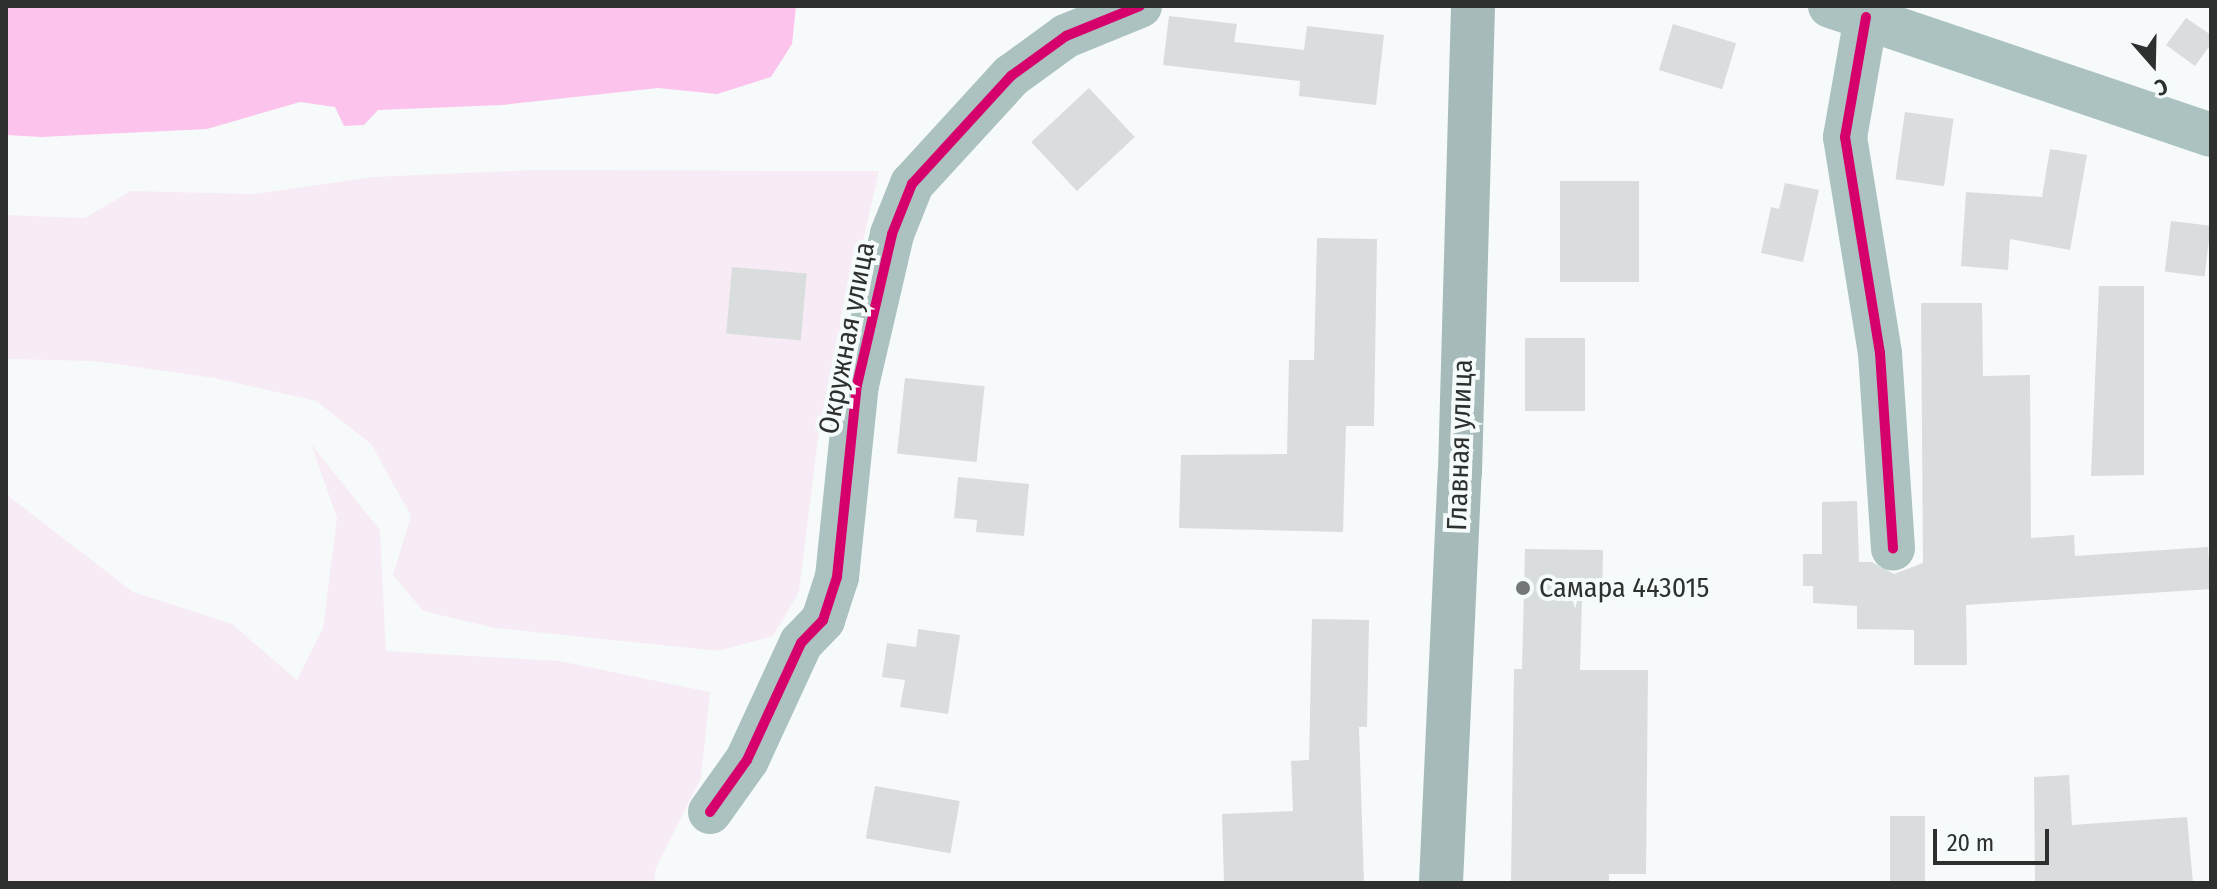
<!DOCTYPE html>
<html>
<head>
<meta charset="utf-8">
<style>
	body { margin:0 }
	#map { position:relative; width:2217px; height:889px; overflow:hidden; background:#f6fafa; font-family:"Fira Sans Condensed",sans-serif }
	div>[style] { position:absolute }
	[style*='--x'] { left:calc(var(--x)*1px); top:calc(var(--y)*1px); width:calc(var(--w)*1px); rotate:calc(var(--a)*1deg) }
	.green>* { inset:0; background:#f7ecf5 }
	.water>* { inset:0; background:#fcc3ed }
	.building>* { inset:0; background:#dadddd; transform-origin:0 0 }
	.minor>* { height:44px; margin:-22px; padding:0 22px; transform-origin:22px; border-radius:22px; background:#abc2c0 }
	.primary>* { height:44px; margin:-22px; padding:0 22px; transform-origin:22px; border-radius:22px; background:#a5bab9 }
	.cycleway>* { height:10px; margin:-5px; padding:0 5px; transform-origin:5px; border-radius:5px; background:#d6006c }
	.dots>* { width:22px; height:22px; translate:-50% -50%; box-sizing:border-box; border:4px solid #f5fbfb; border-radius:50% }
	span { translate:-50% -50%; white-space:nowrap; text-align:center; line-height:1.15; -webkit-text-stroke:8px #f5fbfb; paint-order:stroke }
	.street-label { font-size:28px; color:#2e3030 }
	.poi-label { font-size:28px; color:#2e3030 }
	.left { translate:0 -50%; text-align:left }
	.frame { position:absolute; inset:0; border:8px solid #2e3030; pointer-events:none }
	.north { position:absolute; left:2113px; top:24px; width:80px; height:80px; -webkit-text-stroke:6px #f5fbfb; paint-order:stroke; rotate:160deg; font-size:22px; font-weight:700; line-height:32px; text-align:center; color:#2e3030 }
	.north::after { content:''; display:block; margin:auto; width:28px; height:36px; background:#2e3030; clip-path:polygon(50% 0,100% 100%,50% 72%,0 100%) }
	.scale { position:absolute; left:1933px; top:829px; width:116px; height:36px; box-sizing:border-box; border:4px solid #2e3030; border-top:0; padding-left:10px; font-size:24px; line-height:28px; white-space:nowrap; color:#2e3030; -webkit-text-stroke:6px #f5fbfb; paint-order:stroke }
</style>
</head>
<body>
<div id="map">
	<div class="green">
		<div style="clip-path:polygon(533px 170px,879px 171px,818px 439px,799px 592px,773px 636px,719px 651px,495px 628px,423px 611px,393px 575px,411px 516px,371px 444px,316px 401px,214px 378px,94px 361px,6px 359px,6px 215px,85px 218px,131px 191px,255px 194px,373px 177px)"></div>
		<div style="clip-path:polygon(311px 444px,380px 530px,386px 651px,559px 661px,710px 692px,701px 778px,656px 868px,654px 883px,6px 883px,6px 494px,133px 592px,232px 624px,297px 680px,323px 628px,337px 518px)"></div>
	</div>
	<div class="water">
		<div style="clip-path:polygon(6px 6px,796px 6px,792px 44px,771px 77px,717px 94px,658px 88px,502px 105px,378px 110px,364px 125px,344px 126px,335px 107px,300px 102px,207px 129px,41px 137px,6px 135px)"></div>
	</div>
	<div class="building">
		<div style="clip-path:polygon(1169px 16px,1237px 24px,1234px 42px,1304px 50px,1307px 26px,1384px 35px,1376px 105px,1299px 96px,1300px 81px,1163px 65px)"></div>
		<div style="clip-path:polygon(2186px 18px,2211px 35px,2211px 44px,2195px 66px,2166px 45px)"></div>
		<div style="left:1673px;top:24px;width:66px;height:48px;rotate:17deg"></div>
		<div style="left:1089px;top:88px;width:67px;height:79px;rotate:47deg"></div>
		<div style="left:1905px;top:112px;width:49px;height:68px;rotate:8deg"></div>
		<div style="clip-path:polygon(2050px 149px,2087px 155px,2070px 250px,2010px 239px,2008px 270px,1961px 266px,1966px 192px,2042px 197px)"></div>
		<div style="left:1639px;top:181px;width:101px;height:79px;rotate:90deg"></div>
		<div style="clip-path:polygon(1785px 183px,1819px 190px,1803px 262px,1761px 253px,1771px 207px,1779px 209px)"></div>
		<div style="left:2171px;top:221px;width:40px;height:51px;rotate:7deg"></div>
		<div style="clip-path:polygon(1317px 238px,1377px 239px,1374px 426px,1346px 426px,1343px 532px,1179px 528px,1181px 455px,1287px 454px,1289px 360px,1314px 360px)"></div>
		<div style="left:732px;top:267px;width:75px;height:67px;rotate:5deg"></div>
		<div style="clip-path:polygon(2099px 286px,2144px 286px,2144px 475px,2091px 476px)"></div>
		<div style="clip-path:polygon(1921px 303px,1982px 303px,1983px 376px,2030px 375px,2031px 538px,2074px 535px,2075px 556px,2208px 547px,2211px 589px,1966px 605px,1967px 665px,1914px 665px,1914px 630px,1857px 629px,1857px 606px,1813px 603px,1813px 586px,1803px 586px,1803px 554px,1822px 554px,1822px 502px,1857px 501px,1859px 562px,1872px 562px,1894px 574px,1923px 563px)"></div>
		<div style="left:1525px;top:338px;width:60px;height:73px"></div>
		<div style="left:905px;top:378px;width:80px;height:76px;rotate:6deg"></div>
		<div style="clip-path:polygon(958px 477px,1029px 484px,1024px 536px,976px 532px,977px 520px,954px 518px)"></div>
		<div style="clip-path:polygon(1525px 549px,1603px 550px,1602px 601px,1582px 600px,1580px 670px,1648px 670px,1646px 874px,1609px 874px,1609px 883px,1511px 883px,1514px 669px,1522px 669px)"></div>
		<div style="clip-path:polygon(1312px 619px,1369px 620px,1367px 727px,1359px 727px,1364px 883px,1224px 883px,1222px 814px,1293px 811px,1291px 761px,1309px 760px)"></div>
		<div style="clip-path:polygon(918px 629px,960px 635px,948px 714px,900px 707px,905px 680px,882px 677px,887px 643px,916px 647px)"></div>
		<div style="clip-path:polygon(2069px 775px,2072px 825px,2187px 817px,2193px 883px,2035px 883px,2034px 777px)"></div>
		<div style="left:875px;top:786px;width:86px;height:53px;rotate:10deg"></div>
		<div style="left:1925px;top:816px;width:67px;height:35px;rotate:90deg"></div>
	</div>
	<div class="minor">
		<div style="--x:1830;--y:6;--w:402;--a:18.7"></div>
		<div style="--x:1866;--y:17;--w:122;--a:99.9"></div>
		<div style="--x:1845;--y:137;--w:219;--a:80.8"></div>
		<div style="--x:1880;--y:353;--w:196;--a:86.2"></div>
		<div style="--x:710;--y:812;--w:64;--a:-54.6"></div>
		<div style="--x:747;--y:760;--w:129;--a:-65.2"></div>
		<div style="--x:801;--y:643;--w:32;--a:-46"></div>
		<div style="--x:823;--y:620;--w:45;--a:-72"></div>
		<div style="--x:837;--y:577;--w:193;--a:-84.1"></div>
		<div style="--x:857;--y:385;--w:155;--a:-76.9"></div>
		<div style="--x:892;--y:234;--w:54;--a:-68.2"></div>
		<div style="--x:912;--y:184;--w:147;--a:-47.5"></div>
		<div style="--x:1011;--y:76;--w:68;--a:-36"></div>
		<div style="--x:1066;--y:36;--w:80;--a:-22.1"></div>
	</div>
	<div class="primary">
		<div style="--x:1441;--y:883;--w:411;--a:-87.4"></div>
		<div style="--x:1460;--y:472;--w:466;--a:-88.4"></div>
	</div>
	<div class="cycleway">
		<div style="--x:1866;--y:17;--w:122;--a:99.9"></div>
		<div style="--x:1845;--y:137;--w:219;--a:80.8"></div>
		<div style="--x:1880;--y:353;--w:196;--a:86.2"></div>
		<div style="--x:710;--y:812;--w:64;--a:-54.6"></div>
		<div style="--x:747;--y:760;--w:129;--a:-65.2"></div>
		<div style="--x:801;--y:643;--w:32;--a:-46"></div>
		<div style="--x:823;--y:620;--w:45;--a:-72"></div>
		<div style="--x:837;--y:577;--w:193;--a:-84.1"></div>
		<div style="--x:857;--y:385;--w:155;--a:-76.9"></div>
		<div style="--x:892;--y:234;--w:54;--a:-68.2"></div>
		<div style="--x:912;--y:184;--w:147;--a:-47.5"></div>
		<div style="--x:1011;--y:76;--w:68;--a:-36"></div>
		<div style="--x:1066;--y:36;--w:80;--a:-22.1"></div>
	</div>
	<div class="dots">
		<div style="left:1523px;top:588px;background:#747777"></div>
	</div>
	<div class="street-label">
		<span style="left:847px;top:338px;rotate:-79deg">Окружная улица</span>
		<span style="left:1460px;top:445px;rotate:-88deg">Главная улица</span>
	</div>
	<div class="poi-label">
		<span class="left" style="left:1539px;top:588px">Самара 443015</span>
	</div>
	<div class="frame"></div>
	<div class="north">С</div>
	<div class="scale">20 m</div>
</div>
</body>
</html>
